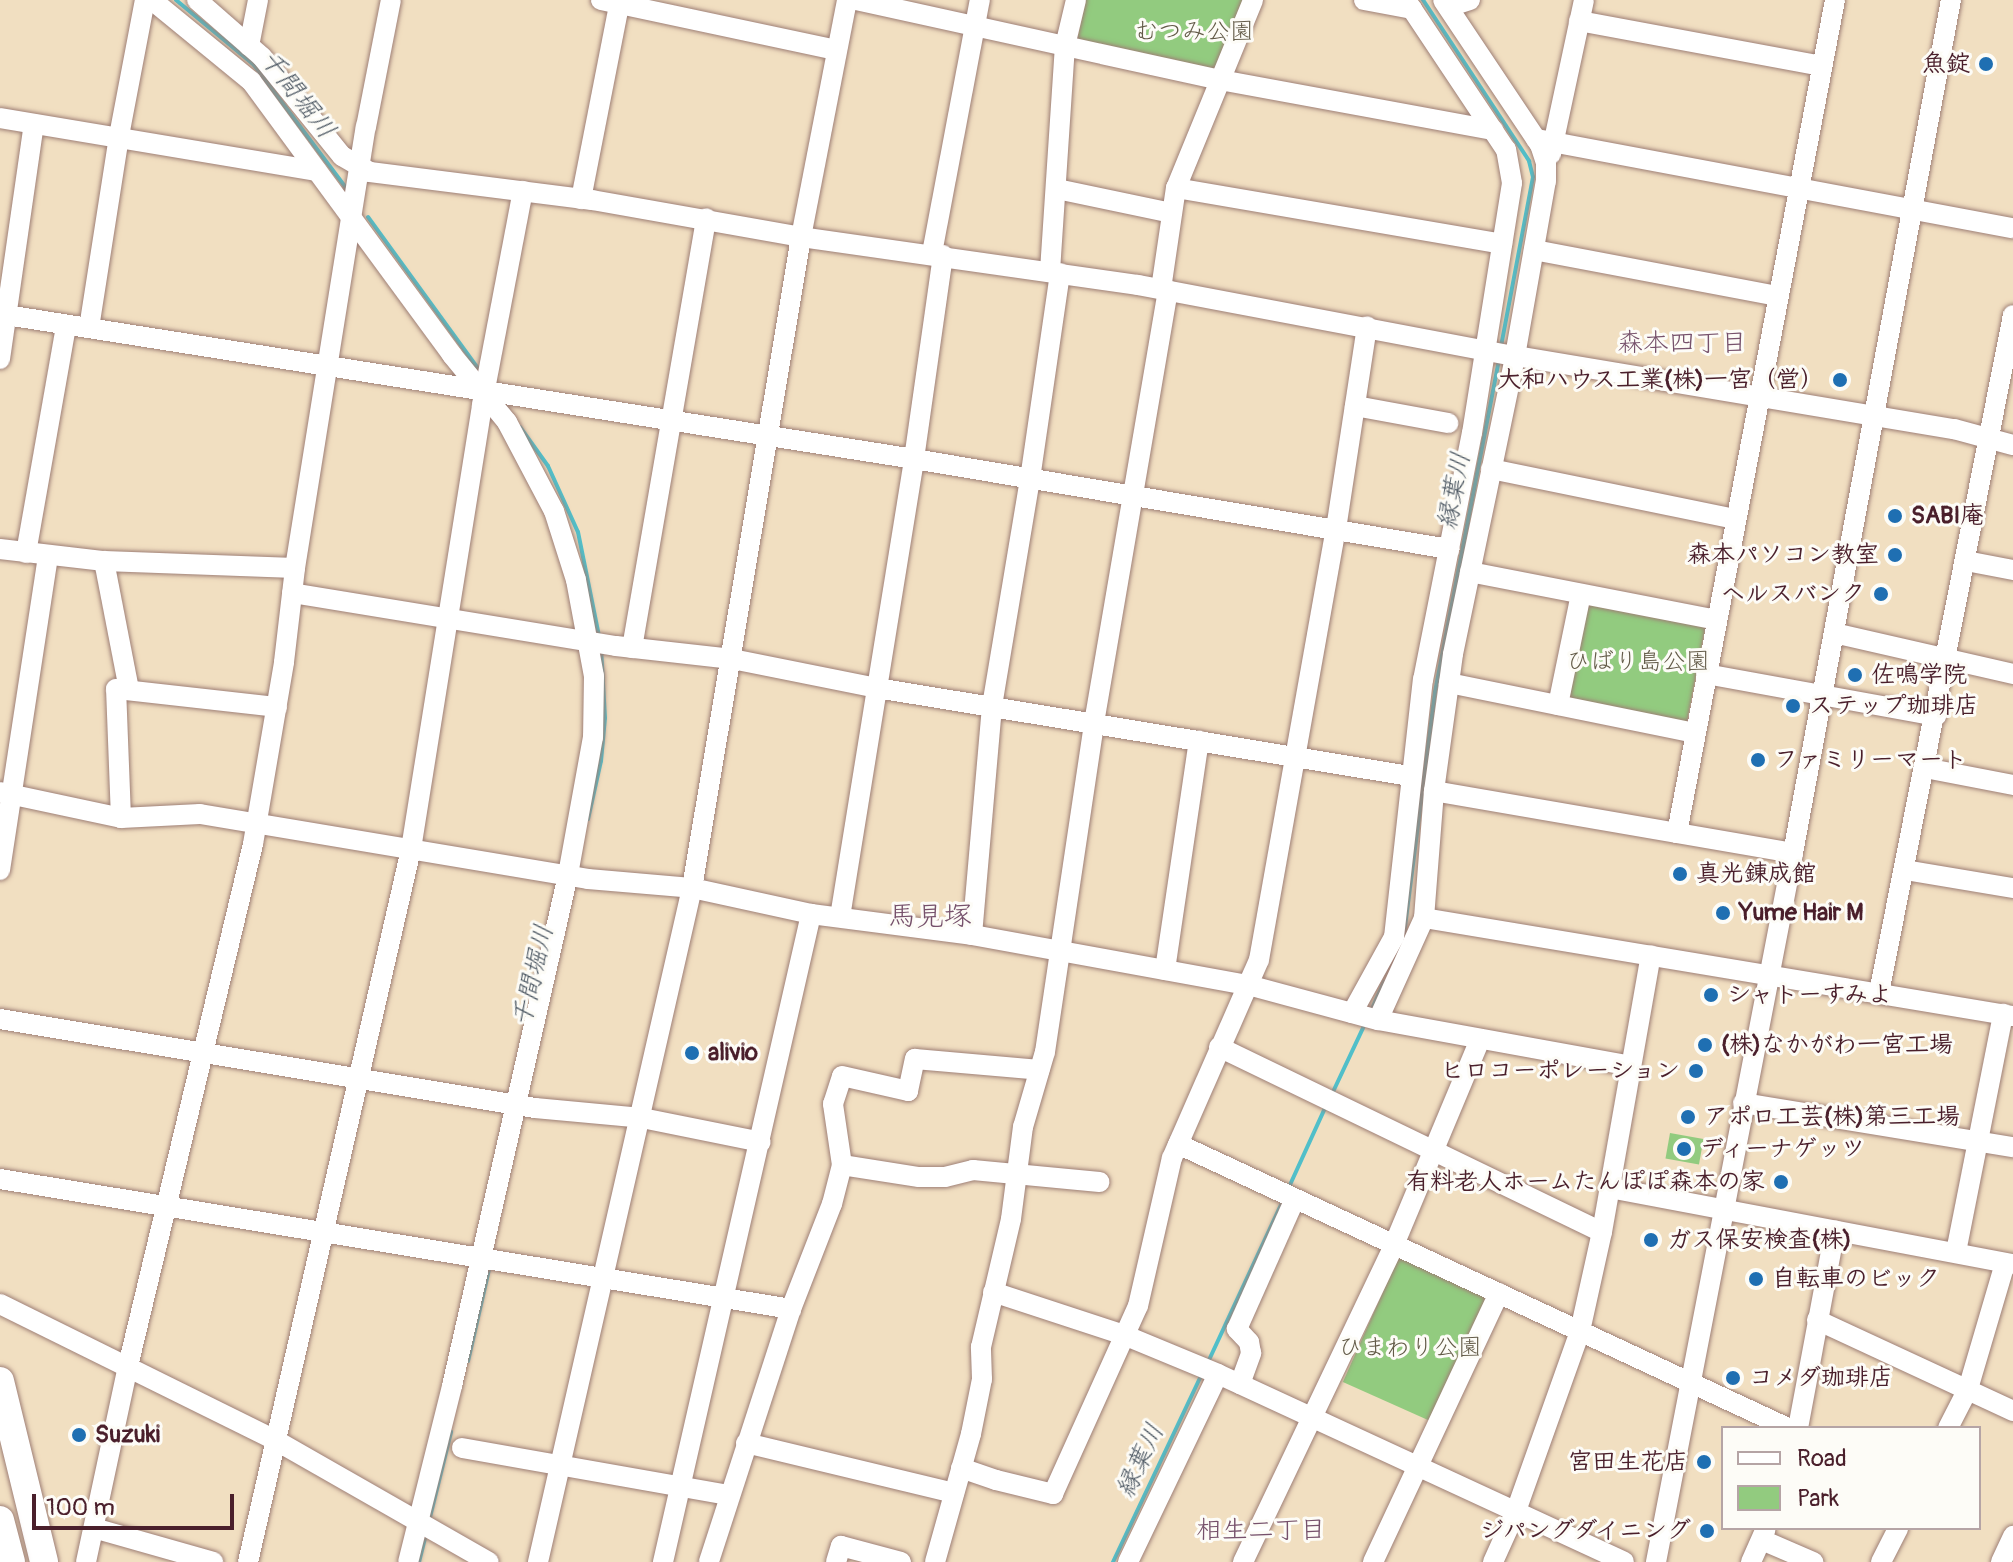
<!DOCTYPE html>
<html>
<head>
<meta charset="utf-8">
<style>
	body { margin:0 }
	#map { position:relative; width:2013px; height:1562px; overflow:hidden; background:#f1dfc1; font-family:Pangolin,"Klee One",sans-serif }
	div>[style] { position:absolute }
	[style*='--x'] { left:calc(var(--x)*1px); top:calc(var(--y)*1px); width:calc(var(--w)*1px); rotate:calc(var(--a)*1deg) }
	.green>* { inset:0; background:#92cb7f; transform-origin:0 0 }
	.stream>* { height:4px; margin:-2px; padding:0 2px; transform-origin:2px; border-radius:2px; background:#51bfc9 }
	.roads { filter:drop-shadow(0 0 2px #9e7f76) drop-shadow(0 0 2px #9e7f76) }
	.minor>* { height:20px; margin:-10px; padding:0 10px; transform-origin:10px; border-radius:10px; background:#fff }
	.highway>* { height:28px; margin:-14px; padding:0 14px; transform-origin:14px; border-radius:14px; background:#fff }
	.bridges { filter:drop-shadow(0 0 2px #9e7f76) drop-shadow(0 0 2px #9e7f76) }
	.highway-bridge>* { height:28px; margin:-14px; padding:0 14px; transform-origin:14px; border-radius:14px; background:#fff }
	.dots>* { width:22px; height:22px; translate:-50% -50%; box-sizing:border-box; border:4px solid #fdfcf7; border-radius:50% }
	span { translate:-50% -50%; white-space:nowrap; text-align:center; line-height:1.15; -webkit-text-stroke:6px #fdfcf7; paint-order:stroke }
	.park-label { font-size:24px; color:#635b48 }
	.poi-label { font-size:24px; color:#4a1f2b; font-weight:700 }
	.right { translate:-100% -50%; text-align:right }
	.left { translate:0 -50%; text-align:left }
	.water-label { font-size:26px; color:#4c5762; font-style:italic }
	.neighbourhood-label { font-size:26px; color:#76516b }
	.quarter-label { font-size:28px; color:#76516b }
	.legend { position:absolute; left:1721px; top:1426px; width:260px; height:104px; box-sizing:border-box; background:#fdfcf7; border:2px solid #b5a4a5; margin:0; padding:10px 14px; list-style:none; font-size:24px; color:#4a1f2b }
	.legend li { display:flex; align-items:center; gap:16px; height:40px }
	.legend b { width:40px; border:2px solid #b5a4a5 }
	.scale { position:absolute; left:32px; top:1494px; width:202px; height:36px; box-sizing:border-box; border:4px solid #4a1f2b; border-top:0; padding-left:10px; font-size:24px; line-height:28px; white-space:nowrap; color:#4a1f2b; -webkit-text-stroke:6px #fdfcf7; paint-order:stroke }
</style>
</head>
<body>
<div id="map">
	<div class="green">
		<div style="clip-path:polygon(1086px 0,1243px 0,1215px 69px,1077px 41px)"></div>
		<div style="left:1588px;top:602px;width:120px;height:100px;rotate:11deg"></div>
		<div style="left:1670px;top:1133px;width:34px;height:26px;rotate:10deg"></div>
		<div style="left:1399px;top:1256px;width:98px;height:138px;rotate:24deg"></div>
	</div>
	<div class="stream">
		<div style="--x:176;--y:0;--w:102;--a:39.8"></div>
		<div style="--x:254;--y:65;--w:154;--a:53.2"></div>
		<div style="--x:1423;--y:0;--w:193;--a:56.6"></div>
		<div style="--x:1529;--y:161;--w:16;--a:76"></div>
		<div style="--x:1533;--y:177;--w:172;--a:100.7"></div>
		<div style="--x:368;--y:217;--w:190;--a:54"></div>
		<div style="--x:520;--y:427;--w:48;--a:54.3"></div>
		<div style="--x:548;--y:466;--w:72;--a:65.6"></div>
		<div style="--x:578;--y:532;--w:106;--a:78.6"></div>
		<div style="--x:588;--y:819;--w:59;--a:-77.4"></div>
		<div style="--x:601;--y:761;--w:43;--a:-84.7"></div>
		<div style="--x:605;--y:718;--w:69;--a:-93.3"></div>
		<div style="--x:1403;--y:942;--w:252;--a:-82.7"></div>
		<div style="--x:1435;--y:692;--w:339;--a:-79.1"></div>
		<div style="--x:1371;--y:1011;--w:32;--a:-66"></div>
		<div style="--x:1332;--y:1094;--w:73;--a:-64.8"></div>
		<div style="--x:1289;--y:1187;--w:87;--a:-65.5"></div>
		<div style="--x:1209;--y:1360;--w:173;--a:-65.1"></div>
		<div style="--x:468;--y:1361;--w:94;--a:-77.1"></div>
		<div style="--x:429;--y:1521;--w:92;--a:-76.1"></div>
		<div style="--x:419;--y:1562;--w:30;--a:-76"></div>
		<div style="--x:1113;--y:1562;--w:206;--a:-64.7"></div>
	</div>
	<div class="roads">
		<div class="minor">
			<div style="--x:152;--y:0;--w:128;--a:39.3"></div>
			<div style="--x:251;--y:81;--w:340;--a:53.7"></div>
			<div style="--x:452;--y:355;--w:87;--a:50.6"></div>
			<div style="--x:507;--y:422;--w:101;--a:62.2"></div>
			<div style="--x:554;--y:511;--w:72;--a:72.3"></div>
			<div style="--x:576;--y:580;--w:98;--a:79.4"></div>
			<div style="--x:594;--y:676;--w:61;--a:90.9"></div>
			<div style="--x:593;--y:737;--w:140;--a:100.3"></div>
			<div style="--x:568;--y:875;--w:524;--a:102.79"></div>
			<div style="--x:452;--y:1386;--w:181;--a:104"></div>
			<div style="--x:197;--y:0;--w:86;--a:41.2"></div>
			<div style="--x:262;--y:57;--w:127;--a:51.1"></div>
			<div style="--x:342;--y:156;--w:32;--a:30"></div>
			<div style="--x:370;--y:172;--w:224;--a:7.2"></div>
			<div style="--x:592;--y:200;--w:212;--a:10"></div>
			<div style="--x:801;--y:237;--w:340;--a:8.1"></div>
			<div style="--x:1138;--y:285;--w:379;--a:10.7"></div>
			<div style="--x:1510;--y:355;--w:450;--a:9.5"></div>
			<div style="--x:1954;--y:429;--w:61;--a:15.2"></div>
			<div style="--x:601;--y:0;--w:241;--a:12"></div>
			<div style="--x:856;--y:0;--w:373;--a:12.4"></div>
			<div style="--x:1220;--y:80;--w:278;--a:10.4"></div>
			<div style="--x:1364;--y:0;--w:49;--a:10.6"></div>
			<div style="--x:1448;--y:7;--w:23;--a:-18"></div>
			<div style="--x:1579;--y:21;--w:246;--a:10.5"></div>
			<div style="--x:249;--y:46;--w:47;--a:-78.9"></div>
			<div style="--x:0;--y:118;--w:321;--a:9.5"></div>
			<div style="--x:1536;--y:139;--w:485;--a:10.6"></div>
			<div style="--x:1551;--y:154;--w:157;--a:-77.9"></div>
			<div style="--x:1176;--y:188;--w:331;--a:9.7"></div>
			<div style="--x:1057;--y:189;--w:117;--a:11.8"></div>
			<div style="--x:581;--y:199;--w:203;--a:-78.9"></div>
			<div style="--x:1534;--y:250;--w:247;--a:10.7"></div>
			<div style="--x:932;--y:253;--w:258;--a:-79.3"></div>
			<div style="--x:1050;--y:271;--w:225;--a:-86.2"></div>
			<div style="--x:1065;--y:46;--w:47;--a:-76.6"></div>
			<div style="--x:1161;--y:289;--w:102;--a:-81.6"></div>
			<div style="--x:1176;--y:188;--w:203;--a:-67.7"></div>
			<div style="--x:0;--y:314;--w:925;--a:9.01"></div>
			<div style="--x:914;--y:459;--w:543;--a:9.55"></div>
			<div style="--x:89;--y:328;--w:194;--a:-81.1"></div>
			<div style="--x:119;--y:136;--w:138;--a:-79.2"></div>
			<div style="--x:0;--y:359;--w:237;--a:-81.8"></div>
			<div style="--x:1355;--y:406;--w:95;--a:10.4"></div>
			<div style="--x:1491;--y:469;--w:249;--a:11.6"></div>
			<div style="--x:0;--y:549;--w:105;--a:6.6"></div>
			<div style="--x:104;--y:561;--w:191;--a:2.1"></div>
			<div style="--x:26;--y:553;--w:231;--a:-80"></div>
			<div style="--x:104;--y:561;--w:131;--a:79"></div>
			<div style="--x:1966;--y:561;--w:48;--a:10.8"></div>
			<div style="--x:1470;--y:572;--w:251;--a:11"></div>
			<div style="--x:292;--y:593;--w:328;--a:9.3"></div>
			<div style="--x:616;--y:646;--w:117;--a:6.4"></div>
			<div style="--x:732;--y:659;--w:148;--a:11.3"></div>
			<div style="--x:877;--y:688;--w:540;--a:9.38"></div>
			<div style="--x:1834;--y:633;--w:184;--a:12.9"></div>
			<div style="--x:632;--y:648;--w:436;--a:-80.2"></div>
			<div style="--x:1706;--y:674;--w:234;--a:10.3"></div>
			<div style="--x:1449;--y:683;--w:251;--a:11.5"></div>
			<div style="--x:1558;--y:705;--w:113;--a:-78.3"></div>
			<div style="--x:1925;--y:768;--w:90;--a:10.9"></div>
			<div style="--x:1434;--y:791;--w:364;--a:9.8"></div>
			<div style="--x:0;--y:792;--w:124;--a:12.1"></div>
			<div style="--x:121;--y:818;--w:129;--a:-92.2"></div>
			<div style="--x:116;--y:689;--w:162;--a:6.4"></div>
			<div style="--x:121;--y:818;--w:79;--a:-2.9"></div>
			<div style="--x:200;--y:814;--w:393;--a:9.5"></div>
			<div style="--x:588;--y:879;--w:104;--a:4.9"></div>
			<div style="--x:692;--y:888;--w:122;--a:12.3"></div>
			<div style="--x:811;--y:914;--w:162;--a:7.4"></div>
			<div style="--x:972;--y:935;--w:280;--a:10.3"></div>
			<div style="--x:1248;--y:985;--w:135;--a:15.1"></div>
			<div style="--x:1378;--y:1020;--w:257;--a:10.3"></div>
			<div style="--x:1677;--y:833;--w:848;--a:-79.26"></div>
			<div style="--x:0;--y:870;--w:318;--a:-81.3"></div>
			<div style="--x:1905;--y:870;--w:109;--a:9.5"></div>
			<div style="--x:840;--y:917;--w:464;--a:-80.8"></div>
			<div style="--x:914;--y:459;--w:206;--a:-81.9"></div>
			<div style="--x:1424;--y:918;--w:597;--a:9.45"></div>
			<div style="--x:972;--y:935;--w:230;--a:-85"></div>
			<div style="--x:992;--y:706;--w:230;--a:-80.5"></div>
			<div style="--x:1030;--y:479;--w:208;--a:-81.7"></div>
			<div style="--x:1165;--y:970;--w:232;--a:-81.6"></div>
			<div style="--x:1879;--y:993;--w:691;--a:-78.82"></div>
			<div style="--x:1352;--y:1013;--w:87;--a:-61.1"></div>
			<div style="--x:1394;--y:937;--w:259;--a:-83.6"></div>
			<div style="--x:1423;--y:680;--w:252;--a:-78.8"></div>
			<div style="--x:1472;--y:433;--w:253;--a:-80.9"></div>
			<div style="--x:1512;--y:183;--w:34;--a:-100"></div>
			<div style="--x:1506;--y:150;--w:180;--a:-123.7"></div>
			<div style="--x:0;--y:1019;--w:542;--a:9.44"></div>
			<div style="--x:535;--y:1108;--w:107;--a:5.3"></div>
			<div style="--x:642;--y:1118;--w:121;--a:11.4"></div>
			<div style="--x:1378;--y:1020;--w:112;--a:-65.7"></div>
			<div style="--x:1424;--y:918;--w:127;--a:-85.5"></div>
			<div style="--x:1434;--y:791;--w:138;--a:-82.1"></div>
			<div style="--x:1453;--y:654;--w:304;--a:-78.2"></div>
			<div style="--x:1515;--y:356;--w:178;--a:-80"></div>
			<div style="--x:1546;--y:181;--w:18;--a:-90"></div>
			<div style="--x:1546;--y:163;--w:19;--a:-108"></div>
			<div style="--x:1540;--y:145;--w:174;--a:-123.8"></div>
			<div style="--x:1219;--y:1047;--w:425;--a:25.8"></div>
			<div style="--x:1743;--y:1103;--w:274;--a:9.3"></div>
			<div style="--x:1178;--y:1144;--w:673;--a:24.97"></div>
			<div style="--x:842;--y:1165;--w:78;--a:8.9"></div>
			<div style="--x:919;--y:1177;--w:26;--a:0"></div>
			<div style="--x:945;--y:1177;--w:29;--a:-14"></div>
			<div style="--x:973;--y:1170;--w:127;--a:5.4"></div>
			<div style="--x:0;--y:1179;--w:802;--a:9.33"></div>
			<div style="--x:791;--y:1309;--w:266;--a:108"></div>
			<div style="--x:1610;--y:1188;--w:410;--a:10.7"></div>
			<div style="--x:1956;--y:1252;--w:243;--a:-78.8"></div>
			<div style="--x:993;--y:1292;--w:138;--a:18.2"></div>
			<div style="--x:1124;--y:1335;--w:102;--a:22.5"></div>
			<div style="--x:0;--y:1304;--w:307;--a:26.3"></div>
			<div style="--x:275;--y:1440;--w:246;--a:29.7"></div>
			<div style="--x:791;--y:1309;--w:113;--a:-68.7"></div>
			<div style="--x:832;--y:1204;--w:40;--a:-75.6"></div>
			<div style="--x:842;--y:1165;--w:62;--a:-98.4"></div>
			<div style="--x:833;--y:1104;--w:29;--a:-72"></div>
			<div style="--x:842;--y:1076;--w:68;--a:12.8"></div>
			<div style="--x:908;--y:1091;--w:33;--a:-78"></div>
			<div style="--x:915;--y:1059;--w:125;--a:5"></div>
			<div style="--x:1817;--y:1320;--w:216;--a:24.9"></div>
			<div style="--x:1240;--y:1384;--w:33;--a:-70"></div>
			<div style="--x:1251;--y:1353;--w:11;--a:-100"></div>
			<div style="--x:1249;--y:1342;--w:18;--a:-133"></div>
			<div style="--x:1237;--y:1329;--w:142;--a:-66"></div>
			<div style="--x:1798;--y:1428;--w:201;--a:-79.4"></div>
			<div style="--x:1948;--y:1428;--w:44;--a:-62.9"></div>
			<div style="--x:1968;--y:1389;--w:131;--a:-73.6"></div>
			<div style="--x:746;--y:1443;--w:214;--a:13.5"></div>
			<div style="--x:462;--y:1448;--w:271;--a:10"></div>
			<div style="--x:961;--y:1468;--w:37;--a:19"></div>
			<div style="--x:996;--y:1480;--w:59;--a:13.8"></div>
			<div style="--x:1053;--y:1494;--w:206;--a:-65.7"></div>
			<div style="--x:1138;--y:1306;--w:152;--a:-77.1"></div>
			<div style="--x:1172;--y:1158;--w:216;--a:-66.3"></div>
			<div style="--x:1259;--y:960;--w:438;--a:-79.9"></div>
			<div style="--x:1336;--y:529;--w:205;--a:-81.3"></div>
			<div style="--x:94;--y:1528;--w:124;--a:15.9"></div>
			<div style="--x:1762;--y:1540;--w:56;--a:23.3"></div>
			<div style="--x:86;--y:1562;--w:200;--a:-77.9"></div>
			<div style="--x:128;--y:1366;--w:537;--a:-76.53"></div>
			<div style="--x:253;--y:844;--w:185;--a:-80.3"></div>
			<div style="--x:284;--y:662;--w:95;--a:-83.3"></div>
			<div style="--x:295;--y:568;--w:447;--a:-80.9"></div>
			<div style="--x:366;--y:127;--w:129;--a:-78.9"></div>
			<div style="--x:248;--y:1562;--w:731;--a:-77.12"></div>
			<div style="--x:411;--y:849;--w:450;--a:-80.9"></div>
			<div style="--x:482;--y:405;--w:218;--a:-79.2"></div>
			<div style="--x:538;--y:1562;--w:691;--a:-77.13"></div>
			<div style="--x:692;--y:888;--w:660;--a:-80.49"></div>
			<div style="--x:801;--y:237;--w:241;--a:-79"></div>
			<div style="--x:663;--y:1562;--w:665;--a:-77.13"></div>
			<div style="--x:836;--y:1562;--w:17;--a:-73"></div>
			<div style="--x:841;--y:1546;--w:62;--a:14.9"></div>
			<div style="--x:935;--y:1562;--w:133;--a:-74.3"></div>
			<div style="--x:971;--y:1434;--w:56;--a:-78.7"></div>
			<div style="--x:982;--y:1379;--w:32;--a:-92"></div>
			<div style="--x:981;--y:1347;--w:131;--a:-76.8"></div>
			<div style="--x:1011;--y:1219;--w:93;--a:-82.6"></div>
			<div style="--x:1023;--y:1127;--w:78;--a:-73.7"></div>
			<div style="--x:1045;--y:1052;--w:333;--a:-81.5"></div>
			<div style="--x:1094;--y:723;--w:439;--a:-80.3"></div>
			<div style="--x:1128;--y:1562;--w:208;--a:-64.4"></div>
			<div style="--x:1218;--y:1374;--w:447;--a:24.8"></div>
			<div style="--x:1243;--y:1562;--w:351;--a:-64.5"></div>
			<div style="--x:1394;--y:1245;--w:223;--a:-67.3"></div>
			<div style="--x:1373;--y:1562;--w:297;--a:-64.9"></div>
			<div style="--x:1493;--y:1562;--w:56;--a:-65.7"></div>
			<div style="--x:1516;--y:1511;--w:191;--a:-70.4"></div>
			<div style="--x:1580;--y:1331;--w:101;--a:-77.5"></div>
			<div style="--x:1602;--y:1232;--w:281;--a:-80"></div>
			<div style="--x:1656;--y:1562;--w:722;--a:-79.06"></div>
			<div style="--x:1793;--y:853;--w:868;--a:-79.51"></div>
			<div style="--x:1751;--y:1562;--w:36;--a:-66"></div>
			<div style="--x:1881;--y:1562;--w:38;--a:-63"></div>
			<div style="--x:2001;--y:1562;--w:29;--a:-65"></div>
		</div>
		<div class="highway">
			<div style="--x:0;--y:1381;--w:186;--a:76.3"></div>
		</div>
	</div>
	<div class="bridges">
		<div class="highway-bridge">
			<div style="--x:0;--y:1520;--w:43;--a:75.3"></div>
		</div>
	</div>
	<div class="dots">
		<div style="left:1986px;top:64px;background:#1f6fb2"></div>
		<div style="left:1840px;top:380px;background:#1f6fb2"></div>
		<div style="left:1895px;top:516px;background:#1f6fb2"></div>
		<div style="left:1895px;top:555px;background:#1f6fb2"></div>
		<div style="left:1881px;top:594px;background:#1f6fb2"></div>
		<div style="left:1855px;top:675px;background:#1f6fb2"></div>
		<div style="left:1793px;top:706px;background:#1f6fb2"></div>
		<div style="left:1758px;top:760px;background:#1f6fb2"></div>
		<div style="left:1680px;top:874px;background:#1f6fb2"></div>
		<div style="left:1723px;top:913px;background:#1f6fb2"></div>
		<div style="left:1711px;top:995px;background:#1f6fb2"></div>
		<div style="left:1705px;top:1045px;background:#1f6fb2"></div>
		<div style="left:692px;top:1053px;background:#1f6fb2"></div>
		<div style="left:1696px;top:1071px;background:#1f6fb2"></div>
		<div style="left:1688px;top:1117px;background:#1f6fb2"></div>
		<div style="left:1684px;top:1149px;background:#1f6fb2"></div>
		<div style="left:1781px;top:1182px;background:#1f6fb2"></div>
		<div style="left:1651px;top:1240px;background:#1f6fb2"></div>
		<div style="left:1756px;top:1279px;background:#1f6fb2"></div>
		<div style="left:1733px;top:1378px;background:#1f6fb2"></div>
		<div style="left:79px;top:1435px;background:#1f6fb2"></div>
		<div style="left:1704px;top:1462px;background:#1f6fb2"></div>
		<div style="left:1707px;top:1531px;background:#1f6fb2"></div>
	</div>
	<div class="park-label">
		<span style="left:1194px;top:32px">むつみ公園</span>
		<span style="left:1638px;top:662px">ひばり島公園</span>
		<span style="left:1410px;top:1348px">ひまわり公園</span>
	</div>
	<div class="poi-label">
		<span class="right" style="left:1970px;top:64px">魚錠</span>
		<span class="right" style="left:1824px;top:380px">大和ハウス工業(株)一宮（営）</span>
		<span class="left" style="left:1911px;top:516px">SABI庵</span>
		<span class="right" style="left:1879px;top:555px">森本パソコン教室</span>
		<span class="right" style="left:1865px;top:594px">ヘルスバンク</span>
		<span class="left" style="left:1871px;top:675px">佐鳴学院</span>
		<span class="left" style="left:1809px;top:706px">ステップ珈琲店</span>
		<span class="left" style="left:1774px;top:760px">ファミリーマート</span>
		<span class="left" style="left:1696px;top:874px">真光錬成館</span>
		<span class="left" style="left:1739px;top:913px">Yume Hair M</span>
		<span class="left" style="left:1727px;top:995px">シャトーすみよ</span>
		<span class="left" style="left:1721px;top:1045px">(株)なかがわ一宮工場</span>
		<span class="left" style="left:708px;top:1053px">alivio</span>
		<span class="right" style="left:1680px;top:1071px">ヒロコーポレーション</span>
		<span class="left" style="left:1704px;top:1117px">アポロ工芸(株)第三工場</span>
		<span class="left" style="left:1700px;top:1149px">ディーナゲッツ</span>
		<span class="right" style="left:1765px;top:1182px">有料老人ホームたんぽぽ森本の家</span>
		<span class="left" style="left:1667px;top:1240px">ガス保安検査(株)</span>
		<span class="left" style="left:1772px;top:1279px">自転車のビック</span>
		<span class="left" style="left:1749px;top:1378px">コメダ珈琲店</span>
		<span class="left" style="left:95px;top:1435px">Suzuki</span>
		<span class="right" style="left:1688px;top:1462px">宮田生花店</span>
		<span class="right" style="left:1691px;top:1531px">ジパングダイニング</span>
	</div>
	<div class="water-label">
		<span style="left:297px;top:95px;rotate:52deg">千間堀川</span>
		<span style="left:1455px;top:491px;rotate:-79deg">縁葉川</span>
		<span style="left:534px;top:976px;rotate:-77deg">千間堀川</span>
		<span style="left:1141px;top:1461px;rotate:-65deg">縁葉川</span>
	</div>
	<div class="neighbourhood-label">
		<span style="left:1682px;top:344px">森本四丁目</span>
		<span style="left:1261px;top:1531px">相生二丁目</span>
	</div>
	<div class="quarter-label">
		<span style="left:930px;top:917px">馬見塚</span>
	</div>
	<ul class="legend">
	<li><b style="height:10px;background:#fff"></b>Road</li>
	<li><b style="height:22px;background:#92cb7f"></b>Park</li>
	</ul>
	<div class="scale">100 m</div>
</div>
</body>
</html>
